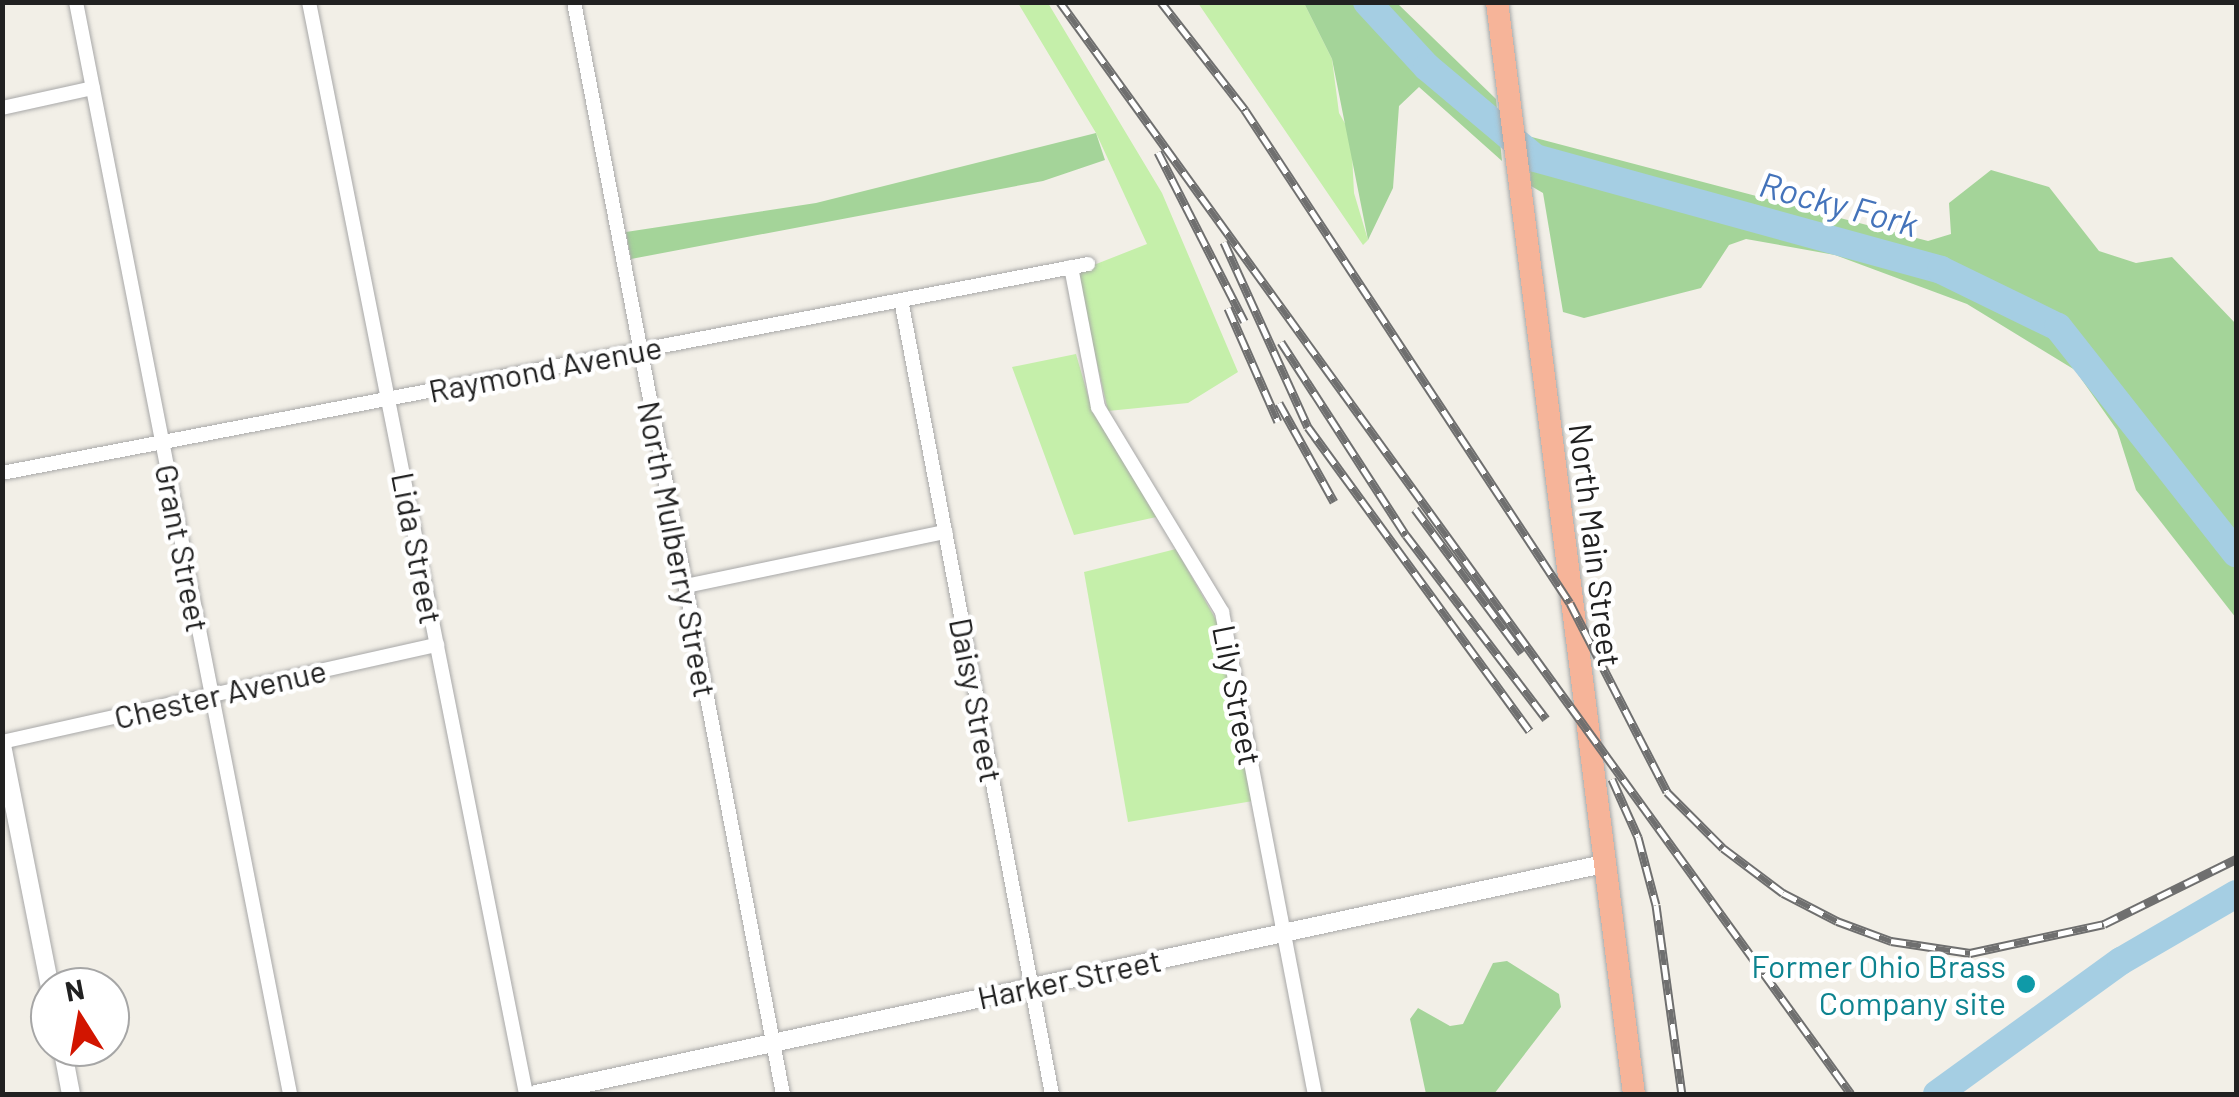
<!DOCTYPE html>
<html>
<head>
<meta charset="utf-8">
<style>
	body { margin:0 }
	#map { position:relative; width:2239px; height:1097px; overflow:hidden; background:#f2efe7; font-family:Barlow,sans-serif }
	div>[style] { position:absolute }
	[style*='--x'] { left:calc(var(--x)*1px); top:calc(var(--y)*1px); width:calc(var(--w)*1px); rotate:calc(var(--a)*1deg) }
	.grass>* { inset:0; background:#c5efaa }
	.forest>* { inset:0; background:#a4d499 }
	.river>* { height:28px; margin:-14px; padding:0 14px; transform-origin:14px; border-radius:14px; background:#a5cee3 }
	.roads { filter:drop-shadow(0 0 2px #a8a8a8) drop-shadow(0 0 2px #a8a8a8) }
	.minor>* { height:14px; margin:-7px; padding:0 7px; transform-origin:7px; border-radius:7px; background:#fff }
	.tertiary>* { height:18px; margin:-9px; padding:0 9px; transform-origin:9px; border-radius:9px; background:#fff }
	.trunk>* { height:22px; margin:-11px; padding:0 11px; transform-origin:11px; border-radius:11px; background:#f6b499 }
	.rail>* { height:9px; margin-top:-4.5px; transform-origin:0; background:repeating-linear-gradient(90deg,#fff 0 15px,#6f6f6f 0 30px); box-sizing:border-box; border-block:2px solid #6f6f6f }
	.dots>* { width:28px; height:28px; translate:-50% -50%; box-sizing:border-box; border:5px solid #fff; border-radius:50% }
	span { translate:-50% -50%; white-space:nowrap; text-align:center; line-height:1.15; -webkit-text-stroke:9px #fff; paint-order:stroke }
	.street-label { font-size:32px; color:#212121 }
	.culture-label { font-size:32px; color:#0d838f }
	.right { translate:-100% -50%; text-align:right }
	.water-label { font-size:35px; color:#4473ba; font-style:italic }
	.frame { position:absolute; inset:0; border:5px solid #212121; pointer-events:none }
	.north { position:absolute; left:30px; top:967px; width:100px; height:100px; box-sizing:border-box; background:#fff; border:2px solid #a6a6a6; border-radius:50%; rotate:349deg; font-size:28px; font-weight:700; line-height:40px; text-align:center; color:#212121 }
	.north::after { content:''; display:block; margin:auto; width:35px; height:45px; background:#d21500; clip-path:polygon(50% 0,100% 100%,50% 72%,0 100%) }
</style>
</head>
<body>
<div id="map">
	<div class="grass">
		<div style="clip-path:polygon(1018px 3px,1048px 3px,1162px 193px,1238px 372px,1188px 403px,1108px 411px,1076px 272px,1147px 244px,1096px 133px)"></div>
		<div style="clip-path:polygon(1198px 3px,1304px 3px,1332px 59px,1339px 113px,1351px 134px,1354px 193px,1368px 240px,1363px 245px)"></div>
		<div style="clip-path:polygon(1076px 354px,1093px 413px,1161px 516px,1074px 535px,1012px 367px)"></div>
		<div style="clip-path:polygon(1176px 549px,1220px 627px,1253px 801px,1128px 822px,1084px 572px)"></div>
	</div>
	<div class="forest">
		<div style="clip-path:polygon(1304px 3px,1397px 3px,1496px 99px,1502px 161px,1419px 87px,1399px 106px,1393px 188px,1368px 240px,1332px 59px)"></div>
		<div style="clip-path:polygon(1096px 133px,1105px 160px,1043px 181px,631px 259px,626px 232px,816px 203px)"></div>
		<div style="clip-path:polygon(1528px 136px,1928px 241px,1951px 234px,1949px 203px,1991px 170px,2049px 187px,2099px 251px,2136px 263px,2172px 257px,2236px 324px,2236px 618px,2136px 490px,2117px 430px,2075px 370px,1967px 304px,1835px 255px,1746px 239px,1729px 245px,1701px 288px,1584px 318px,1563px 312px,1543px 193px,1531px 186px)"></div>
		<div style="clip-path:polygon(1507px 961px,1559px 994px,1561px 1007px,1494px 1094px,1426px 1094px,1410px 1019px,1418px 1008px,1450px 1026px,1463px 1024px,1493px 963px)"></div>
	</div>
	<div class="river">
		<div style="--x:1367;--y:2;--w:88;--a:47.3"></div>
		<div style="--x:1427;--y:67;--w:141;--a:40.1"></div>
		<div style="--x:1535;--y:158;--w:421;--a:15.4"></div>
		<div style="--x:1941;--y:270;--w:130;--a:26"></div>
		<div style="--x:2058;--y:327;--w:288;--a:51.8"></div>
		<div style="--x:1937;--y:1094;--w:227;--a:-35.9"></div>
		<div style="--x:2121;--y:961;--w:133;--a:-30.2"></div>
	</div>
	<div class="roads">
		<div class="minor">
			<div style="--x:76;--y:2;--w:1113;--a:78.91"></div>
			<div style="--x:309;--y:2;--w:1113;--a:78.76"></div>
			<div style="--x:574;--y:2;--w:1112;--a:79.17"></div>
			<div style="--x:2;--y:108;--w:93;--a:-12.4"></div>
			<div style="--x:1071;--y:267;--w:143;--a:79.1"></div>
			<div style="--x:1098;--y:407;--w:240;--a:58.8"></div>
			<div style="--x:1222;--y:612;--w:491;--a:79.1"></div>
			<div style="--x:902;--y:305;--w:803;--a:79.24"></div>
			<div style="--x:2;--y:473;--w:1106;--a:-10.89"></div>
			<div style="--x:686;--y:586;--w:265;--a:-11.8"></div>
			<div style="--x:2;--y:742;--w:446;--a:-12.6"></div>
		</div>
		<div class="tertiary">
			<div style="--x:2;--y:745;--w:247;--a:78.8"></div>
			<div style="--x:62;--y:1047;--w:48;--a:79.2"></div>
			<div style="--x:536;--y:1094;--w:1092;--a:-12.16"></div>
		</div>
		<div class="trunk">
			<div style="--x:1497;--y:2;--w:1101;--a:82.85"></div>
		</div>
	</div>
	<div class="rail">
		<div style="--x:1060;--y:2;--w:1348;--a:54.08"></div>
		<div style="--x:1161;--y:2;--w:137;--a:52.1"></div>
		<div style="--x:1245;--y:110;--w:590;--a:56.61"></div>
		<div style="--x:1570;--y:603;--w:212;--a:62.8"></div>
		<div style="--x:1667;--y:792;--w:79;--a:45"></div>
		<div style="--x:1723;--y:848;--w:75;--a:36.9"></div>
		<div style="--x:1783;--y:893;--w:61;--a:27.4"></div>
		<div style="--x:1837;--y:921;--w:58;--a:20.3"></div>
		<div style="--x:1891;--y:941;--w:80;--a:8.6"></div>
		<div style="--x:1970;--y:953;--w:137;--a:-12.2"></div>
		<div style="--x:2104;--y:924;--w:147;--a:-26.2"></div>
		<div style="--x:1158;--y:152;--w:190;--a:63"></div>
		<div style="--x:1224;--y:242;--w:203;--a:65.6"></div>
		<div style="--x:1308;--y:427;--w:376;--a:53.9"></div>
		<div style="--x:1228;--y:308;--w:124;--a:66.3"></div>
		<div style="--x:1281;--y:342;--w:230;--a:57.1"></div>
		<div style="--x:1406;--y:535;--w:231;--a:52.7"></div>
		<div style="--x:1279;--y:403;--w:113;--a:60.9"></div>
		<div style="--x:1415;--y:509;--w:179;--a:53.4"></div>
		<div style="--x:1612;--y:779;--w:64;--a:65.9"></div>
		<div style="--x:1638;--y:837;--w:70;--a:75.2"></div>
		<div style="--x:1656;--y:905;--w:191;--a:82.2"></div>
	</div>
	<div class="dots">
		<div style="left:2026px;top:984px;background:#0f9aa8"></div>
	</div>
	<div class="street-label">
		<span style="left:545px;top:368px;rotate:-11deg">Raymond Avenue</span>
		<span style="left:1596px;top:545px;rotate:83deg">North Main Street</span>
		<span style="left:183px;top:548px;rotate:79deg">Grant Street</span>
		<span style="left:418px;top:548px;rotate:79deg">Lida Street</span>
		<span style="left:678px;top:549px;rotate:79deg">North Mulberry Street</span>
		<span style="left:220px;top:693px;rotate:-13deg">Chester Avenue</span>
		<span style="left:1238px;top:695px;rotate:79deg">Lily Street</span>
		<span style="left:977px;top:700px;rotate:79deg">Daisy Street</span>
		<span style="left:1069px;top:978px;rotate:-12deg">Harker Street</span>
	</div>
	<div class="culture-label">
		<span class="right" style="left:2006px;top:984px">Former Ohio Brass<br>Company site</span>
	</div>
	<div class="water-label">
		<span style="left:1839px;top:203px;rotate:15deg">Rocky Fork</span>
	</div>
	<div class="frame"></div>
	<div class="north">N</div>
</div>
</body>
</html>
